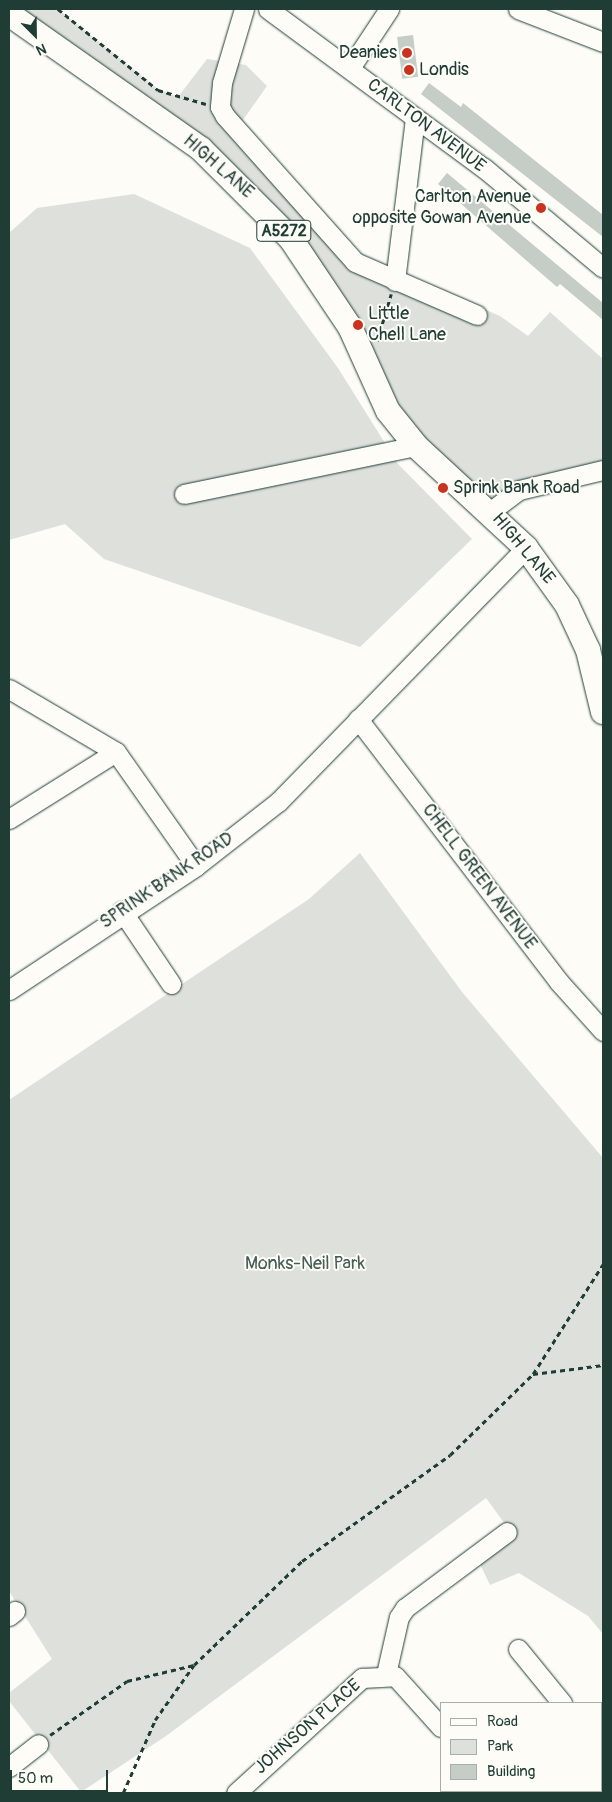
<!DOCTYPE html>
<html>
<head>
<meta charset="utf-8">
<style>
	body { margin:0 }
	#map { position:relative; width:612px; height:1802px; overflow:hidden; background:#fdfcf7; font-family:Pangolin,sans-serif }
	div>[style] { position:absolute }
	[style*='--x'] { left:calc(var(--x)*1px); top:calc(var(--y)*1px); width:calc(var(--w)*1px); rotate:calc(var(--a)*1deg) }
	.green>* { inset:0; background:#dde0db }
	.building>* { inset:0; background:#c6cdc7; transform-origin:0 0 }
	.path>* { height:2.5px; margin-top:-1.25px; transform-origin:0; background:repeating-linear-gradient(90deg,#1f3d34 0 5px,transparent 0 9px) }
	.roads { filter:drop-shadow(0 0 1px #1f3d34) drop-shadow(0 0 1px #1f3d34) }
	.minor>* { height:19px; margin:-9.5px; padding:0 9.5px; transform-origin:9.5px; border-radius:9.5px; background:#fdfcf7 }
	.major>* { height:24px; margin:-12px; padding:0 12px; transform-origin:12px; border-radius:12px; background:#fdfcf7 }
	.dots>* { width:14px; height:14px; translate:-50% -50%; box-sizing:border-box; border:2px solid #fdfcf7; border-radius:50% }
	span { translate:-50% -50%; white-space:nowrap; text-align:center; line-height:1.15; -webkit-text-stroke:4px #fdfcf7; paint-order:stroke }
	.shield-label span { padding:1px 4px; background:#fdfcf7; border:1px solid; border-radius:4px; -webkit-text-stroke-width:0 }
	.shield-label { font-size:16px; color:#1f3d34; font-weight:700 }
	.poi-label { font-size:18px; color:#1f3d34 }
	.right { translate:-100% -50%; text-align:right }
	.left { translate:0 -50%; text-align:left }
	.street-label { font-size:18px; color:#1f3d34 }
	.park-label { font-size:18px; color:#455e55 }
	.frame { position:absolute; inset:0; border:10px solid #1f3d34; pointer-events:none }
	.legend { position:absolute; left:440px; top:1702px; width:162px; height:90px; box-sizing:border-box; background:#fdfcf7; border:1px solid #a4b0a9; margin:0; padding:6px 9px; list-style:none; font-size:15px; color:#1f3d34 }
	.legend li { display:flex; align-items:center; gap:10px; height:25px }
	.legend b { width:25px; border:1px solid #a4b0a9 }
	.north { position:absolute; left:10px; top:10px; width:50px; height:50px; -webkit-text-stroke:4px #fdfcf7; paint-order:stroke; rotate:157deg; font-size:14px; font-weight:700; line-height:20px; text-align:center; color:#1f3d34 }
	.north::after { content:''; display:block; margin:auto; width:18px; height:22px; background:#1f3d34; clip-path:polygon(50% 0,100% 100%,50% 72%,0 100%) }
	.scale { position:absolute; left:10px; top:1770px; width:98px; height:22px; box-sizing:border-box; border:2px solid #1f3d34; border-top:0; padding-left:6px; font-size:15px; line-height:18px; white-space:nowrap; color:#1f3d34; -webkit-text-stroke:4px #fdfcf7; paint-order:stroke }
</style>
</head>
<body>
<div id="map">
	<div class="green">
		<div style="clip-path:polygon(20px 9px,58px 9px,158px 89px,178px 97px,207px 59px,246px 65px,267px 86px,238px 127px,360px 256px,500px 316px,528px 336px,550px 312px,603px 359px,603px 470px,491px 511px,416px 446px,275px 220px)"></div>
		<div style="clip-path:polygon(134px 194px,250px 248px,338px 368px,398px 464px,472px 539px,360px 647px,104px 559px,65px 524px,9px 540px,9px 233px,37px 208px)"></div>
		<div style="clip-path:polygon(360px 853px,462px 992px,603px 1158px,603px 1634px,588px 1616px,519px 1573px,490px 1585px,480px 1564px,513px 1535px,486px 1498px,166px 1736px,81px 1792px,9px 1701px,9px 1693px,52px 1659px,9px 1591px,9px 1100px,309px 899px)"></div>
	</div>
	<div class="building">
		<div style="left:413px;top:35px;width:42px;height:16px;rotate:83deg"></div>
		<div style="clip-path:polygon(429px 83px,461px 107px,463px 103px,603px 215px,603px 237px,421px 94px)"></div>
		<div style="clip-path:polygon(447px 173px,603px 303px,603px 320px,560px 284px,557px 287px,438px 184px)"></div>
	</div>
	<div class="path">
		<div style="--x:58;--y:9;--w:129;--a:39"></div>
		<div style="--x:158;--y:90;--w:50;--a:16.3"></div>
		<div style="--x:377;--y:341;--w:49;--a:-73.4"></div>
		<div style="--x:533;--y:1374;--w:71;--a:-7.3"></div>
		<div style="--x:50;--y:1735;--w:94;--a:-35"></div>
		<div style="--x:127;--y:1681;--w:69;--a:-13.4"></div>
		<div style="--x:123;--y:1793;--w:80;--a:-66.3"></div>
		<div style="--x:155;--y:1720;--w:67;--a:-54.7"></div>
		<div style="--x:194;--y:1665;--w:150;--a:-43.9"></div>
		<div style="--x:302;--y:1561;--w:182;--a:-35.6"></div>
		<div style="--x:450;--y:1455;--w:116;--a:-44.3"></div>
		<div style="--x:533;--y:1374;--w:130;--a:-57.5"></div>
	</div>
	<div class="roads">
		<div class="minor">
			<div style="--x:244;--y:9;--w:77;--a:106.6"></div>
			<div style="--x:222;--y:83;--w:24;--a:95"></div>
			<div style="--x:220;--y:107;--w:10;--a:61"></div>
			<div style="--x:225;--y:116;--w:195;--a:48.3"></div>
			<div style="--x:355;--y:262;--w:133;--a:23.5"></div>
			<div style="--x:268;--y:9;--w:268;--a:36.4"></div>
			<div style="--x:484;--y:168;--w:155;--a:40"></div>
			<div style="--x:518;--y:9;--w:91;--a:21.2"></div>
			<div style="--x:350;--y:68;--w:71;--a:-56.5"></div>
			<div style="--x:395;--y:281;--w:164;--a:-83"></div>
			<div style="--x:184;--y:494;--w:237;--a:-11.7"></div>
			<div style="--x:491;--y:511;--w:35;--a:-37"></div>
			<div style="--x:519;--y:490;--w:86;--a:-13.4"></div>
			<div style="--x:9;--y:689;--w:124;--a:30.5"></div>
			<div style="--x:116;--y:752;--w:139;--a:54.9"></div>
			<div style="--x:358;--y:719;--w:331;--a:52.6"></div>
			<div style="--x:559;--y:982;--w:66;--a:48.1"></div>
			<div style="--x:9;--y:819;--w:126;--a:-32.1"></div>
			<div style="--x:122;--y:911;--w:88;--a:56.1"></div>
			<div style="--x:9;--y:990;--w:224;--a:-33.5"></div>
			<div style="--x:196;--y:866;--w:104;--a:-38"></div>
			<div style="--x:278;--y:802;--w:355;--a:-45.7"></div>
			<div style="--x:9;--y:1616;--w:8;--a:-40"></div>
			<div style="--x:518;--y:1649;--w:70;--a:50.8"></div>
			<div style="--x:386;--y:1674;--w:58;--a:-77.2"></div>
			<div style="--x:399;--y:1617;--w:11;--a:-56"></div>
			<div style="--x:405;--y:1608;--w:127;--a:-36.7"></div>
			<div style="--x:601;--y:1750;--w:4;--a:56"></div>
			<div style="--x:9;--y:1767;--w:37;--a:-38"></div>
			<div style="--x:493;--y:1791;--w:3;--a:45"></div>
			<div style="--x:236;--y:1793;--w:171;--a:-42.4"></div>
			<div style="--x:362;--y:1678;--w:33;--a:-3"></div>
			<div style="--x:395;--y:1676;--w:69;--a:48"></div>
		</div>
		<div class="major">
			<div style="--x:9;--y:14;--w:235;--a:35.1"></div>
			<div style="--x:201;--y:149;--w:127;--a:45"></div>
			<div style="--x:291;--y:239;--w:106;--a:56.2"></div>
			<div style="--x:350;--y:327;--w:92;--a:65.7"></div>
			<div style="--x:388;--y:411;--w:45;--a:51.3"></div>
			<div style="--x:416;--y:446;--w:150;--a:42.8"></div>
			<div style="--x:526;--y:548;--w:70;--a:54.3"></div>
			<div style="--x:567;--y:605;--w:50;--a:65"></div>
			<div style="--x:588;--y:650;--w:64;--a:76.4"></div>
		</div>
	</div>
	<div class="dots">
		<div style="left:407px;top:53px;background:#c8321e"></div>
		<div style="left:409px;top:70px;background:#c8321e"></div>
		<div style="left:541px;top:208px;background:#c8321e"></div>
		<div style="left:358px;top:325px;background:#c8321e"></div>
		<div style="left:443px;top:488px;background:#c8321e"></div>
	</div>
	<div class="shield-label">
		<span style="left:284px;top:231px">A5272</span>
	</div>
	<div class="poi-label">
		<span class="right" style="left:397px;top:53px">Deanies</span>
		<span class="left" style="left:419px;top:70px">Londis</span>
		<span class="right" style="left:531px;top:208px">Carlton Avenue<br>opposite Gowan Avenue</span>
		<span class="left" style="left:368px;top:325px">Little<br>Chell Lane</span>
		<span class="left" style="left:453px;top:488px">Sprink Bank Road</span>
	</div>
	<div class="street-label">
		<span style="left:426px;top:126px;rotate:37deg">CARLTON AVENUE</span>
		<span style="left:218px;top:167px;rotate:41deg">HIGH LANE</span>
		<span style="left:523px;top:549px;rotate:50deg">HIGH LANE</span>
		<span style="left:479px;top:877px;rotate:53deg">CHELL GREEN AVENUE</span>
		<span style="left:167px;top:881px;rotate:-34deg">SPRINK BANK ROAD</span>
		<span style="left:308px;top:1727px;rotate:-41deg">JOHNSON PLACE</span>
	</div>
	<div class="park-label">
		<span style="left:305px;top:1264px">Monks-Neil Park</span>
	</div>
	<div class="frame"></div>
	<ul class="legend">
	<li><b style="height:6px;background:#fdfcf7"></b>Road</li>
	<li><b style="height:14px;background:#dde0db"></b>Park</li>
	<li><b style="height:14px;background:#c6cdc7"></b>Building</li>
	</ul>
	<div class="north">N</div>
	<div class="scale">50 m</div>
</div>
</body>
</html>
